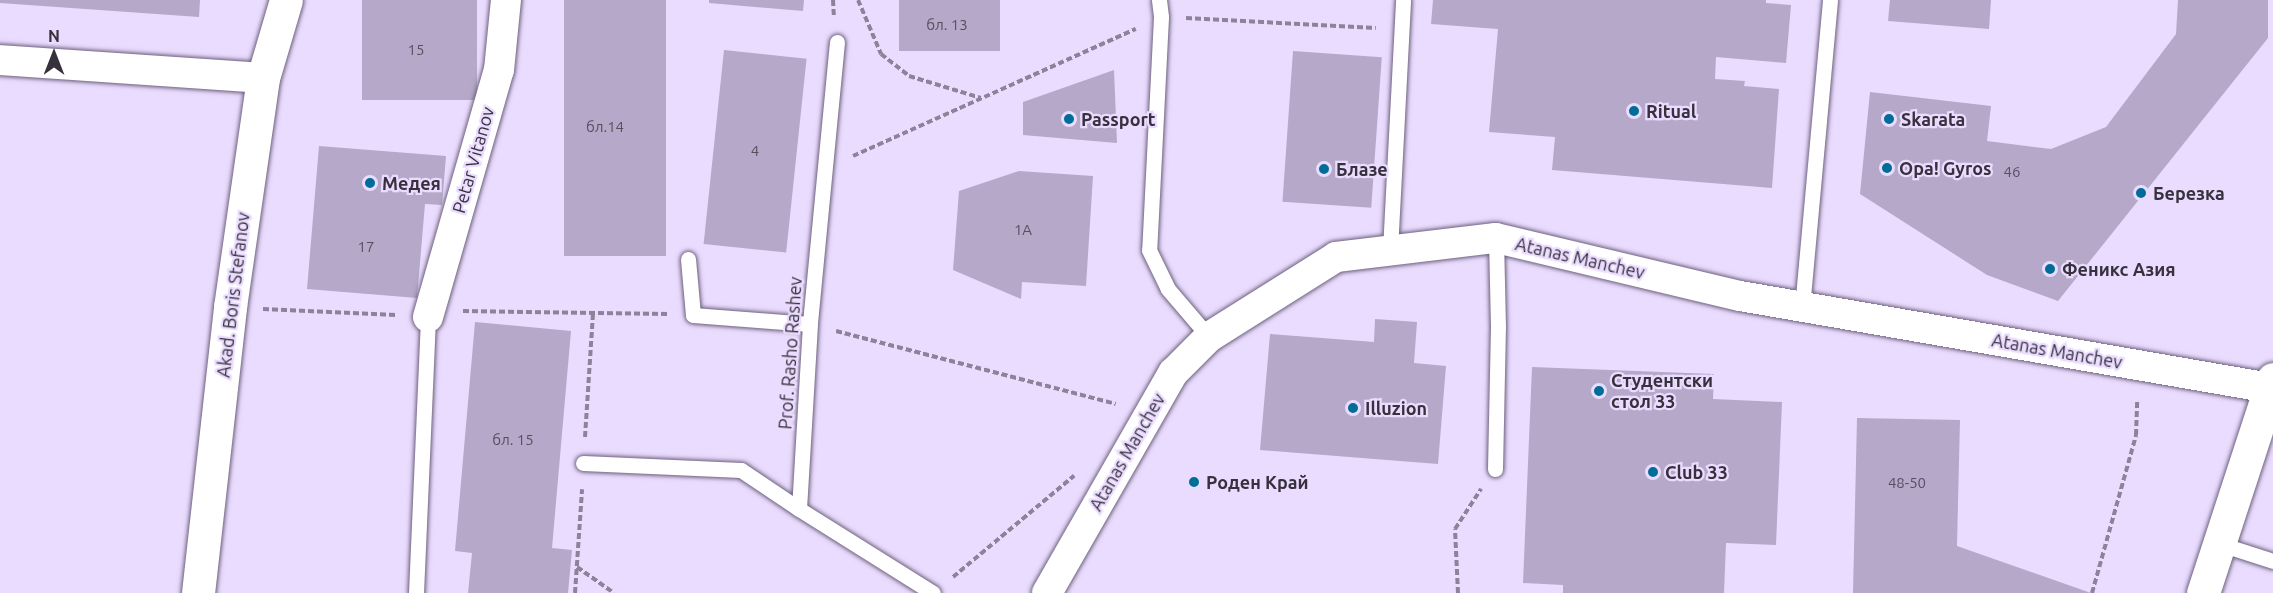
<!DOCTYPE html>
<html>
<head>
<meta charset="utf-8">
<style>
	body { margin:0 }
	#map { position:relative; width:2273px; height:593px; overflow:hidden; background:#eadcfe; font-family:Ubuntu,sans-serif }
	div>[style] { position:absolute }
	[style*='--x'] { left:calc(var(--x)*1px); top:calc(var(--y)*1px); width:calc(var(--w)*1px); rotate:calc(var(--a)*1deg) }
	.building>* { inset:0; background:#b5a8c8; transform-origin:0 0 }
	.path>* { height:4px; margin-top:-2px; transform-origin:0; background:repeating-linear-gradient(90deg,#8c8299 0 6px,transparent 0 9px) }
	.roads { filter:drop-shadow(0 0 2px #6d607e) drop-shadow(0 0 2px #6d607e) }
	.service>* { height:15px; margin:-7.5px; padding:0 7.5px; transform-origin:7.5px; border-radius:7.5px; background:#fff }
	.minor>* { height:30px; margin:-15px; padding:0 15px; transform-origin:15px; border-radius:15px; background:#fff }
	.tertiary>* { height:33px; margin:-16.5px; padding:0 16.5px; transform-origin:16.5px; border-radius:16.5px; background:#fff }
	.dots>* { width:16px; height:16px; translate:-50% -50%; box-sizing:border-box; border:3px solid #eadcfe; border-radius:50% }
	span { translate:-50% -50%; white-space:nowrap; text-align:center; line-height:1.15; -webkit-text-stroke:4.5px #eadcfe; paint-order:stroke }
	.number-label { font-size:15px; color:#564f60 }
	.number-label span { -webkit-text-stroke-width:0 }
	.poi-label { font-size:18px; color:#37313e; font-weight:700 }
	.left { translate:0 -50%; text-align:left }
	.street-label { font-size:18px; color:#37313e }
	.north { position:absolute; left:24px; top:24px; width:60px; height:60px; -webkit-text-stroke:4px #eadcfe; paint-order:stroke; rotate:0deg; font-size:16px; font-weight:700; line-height:24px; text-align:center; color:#37313e }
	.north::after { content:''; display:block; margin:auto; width:21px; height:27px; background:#37313e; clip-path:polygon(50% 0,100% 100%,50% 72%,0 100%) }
</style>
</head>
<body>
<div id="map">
	<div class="building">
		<div style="clip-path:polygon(0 0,200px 0,199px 17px,0 3px)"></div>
		<div style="left:362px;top:0;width:115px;height:100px"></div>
		<div style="left:564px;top:0;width:102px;height:256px"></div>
		<div style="clip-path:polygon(709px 0,804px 0,803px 11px,709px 3px)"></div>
		<div style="left:899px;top:0;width:101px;height:51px"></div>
		<div style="clip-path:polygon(1433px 0,1766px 0,1766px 3px,1791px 5px,1786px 63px,1716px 57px,1715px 79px,1745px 81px,1744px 86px,1779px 89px,1772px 188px,1552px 170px,1555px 137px,1489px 132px,1498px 29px,1431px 24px)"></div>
		<div style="clip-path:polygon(1890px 0,1991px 0,1989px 29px,1888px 21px)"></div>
		<div style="clip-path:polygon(2178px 0,2268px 0,2268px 38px,2058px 301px,1987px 275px,1860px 194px,1870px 92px,1991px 106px,1987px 141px,2051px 149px,2106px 127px,2176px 34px)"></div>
		<div style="left:724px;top:50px;width:83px;height:195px;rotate:6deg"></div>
		<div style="left:1293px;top:51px;width:89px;height:151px;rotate:4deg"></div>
		<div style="clip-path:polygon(1114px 70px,1117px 143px,1023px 135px,1023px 102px)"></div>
		<div style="clip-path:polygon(319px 146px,446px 156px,442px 205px,425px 204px,417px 298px,307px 289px)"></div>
		<div style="clip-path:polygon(1019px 171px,1093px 176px,1086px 286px,1022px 282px,1021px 299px,953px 270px,959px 191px)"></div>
		<div style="clip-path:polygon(1375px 319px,1417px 322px,1414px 363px,1446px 366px,1438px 464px,1260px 450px,1270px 334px,1374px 342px)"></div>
		<div style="clip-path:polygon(475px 322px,571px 331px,552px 548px,572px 550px,568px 593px,468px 593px,472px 553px,455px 551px)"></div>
		<div style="clip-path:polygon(1532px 367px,1714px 374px,1713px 399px,1782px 402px,1776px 545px,1726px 543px,1724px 593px,1563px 593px,1563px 585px,1523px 583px)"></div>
		<div style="clip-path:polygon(1857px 418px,1960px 420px,1957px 546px,2091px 593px,1853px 593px)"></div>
	</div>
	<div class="path">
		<div style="--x:833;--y:0;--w:17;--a:87"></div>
		<div style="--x:858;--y:0;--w:59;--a:66.9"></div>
		<div style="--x:881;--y:54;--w:36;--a:38"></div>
		<div style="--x:909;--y:76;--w:75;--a:17"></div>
		<div style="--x:1186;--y:18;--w:190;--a:3"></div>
		<div style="--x:853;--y:156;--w:310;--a:-24.2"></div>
		<div style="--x:263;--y:309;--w:133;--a:2.6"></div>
		<div style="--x:463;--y:311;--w:206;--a:0.8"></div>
		<div style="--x:836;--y:331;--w:289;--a:14.6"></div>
		<div style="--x:585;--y:437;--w:124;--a:-86.3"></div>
		<div style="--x:577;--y:567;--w:45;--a:35.1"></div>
		<div style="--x:953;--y:577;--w:158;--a:-39.9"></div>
		<div style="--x:575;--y:593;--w:104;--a:-86.1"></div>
		<div style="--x:1458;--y:593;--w:64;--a:-92.7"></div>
		<div style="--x:1455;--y:529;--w:48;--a:-57"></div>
		<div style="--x:2092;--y:593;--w:164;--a:-74.4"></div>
		<div style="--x:2136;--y:435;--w:36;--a:-88"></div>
	</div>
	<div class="roads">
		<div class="service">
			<div style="--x:1159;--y:0;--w:17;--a:83"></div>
			<div style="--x:1161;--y:17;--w:233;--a:92.9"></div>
			<div style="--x:1149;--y:250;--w:43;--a:64"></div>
			<div style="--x:1168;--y:289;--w:63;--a:49.5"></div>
			<div style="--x:837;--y:42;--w:283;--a:95.5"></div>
			<div style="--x:810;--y:324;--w:185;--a:93.4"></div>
			<div style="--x:799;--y:509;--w:158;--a:32.1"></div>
			<div style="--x:1390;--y:250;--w:250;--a:-87"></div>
			<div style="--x:688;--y:259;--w:56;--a:84.9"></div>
			<div style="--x:693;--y:315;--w:117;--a:4.4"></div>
			<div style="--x:1802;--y:308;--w:309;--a:-84.8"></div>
			<div style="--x:583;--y:463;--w:158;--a:2.5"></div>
			<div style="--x:741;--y:470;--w:70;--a:33.9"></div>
			<div style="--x:1495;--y:469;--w:142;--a:-88.8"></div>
			<div style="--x:1498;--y:327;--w:89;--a:-91.3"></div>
			<div style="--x:2220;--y:544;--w:56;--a:17.8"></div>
			<div style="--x:416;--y:593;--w:276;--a:-87.5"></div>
		</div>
		<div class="minor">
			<div style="--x:0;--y:60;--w:264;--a:3.9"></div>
			<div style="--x:428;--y:317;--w:257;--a:-74"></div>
			<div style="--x:499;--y:70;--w:70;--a:-84.3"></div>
			<div style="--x:1047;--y:593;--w:254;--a:-60.2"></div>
			<div style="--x:1173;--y:373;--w:51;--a:-45"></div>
			<div style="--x:1209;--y:337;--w:150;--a:-32.2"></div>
			<div style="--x:1336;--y:257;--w:161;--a:-6.8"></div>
			<div style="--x:1496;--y:238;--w:251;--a:13.4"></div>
			<div style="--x:1740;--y:296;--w:538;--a:9.85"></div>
		</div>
		<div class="tertiary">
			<div style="--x:198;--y:593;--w:288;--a:-83.6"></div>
			<div style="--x:230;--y:307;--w:231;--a:-81.8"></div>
			<div style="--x:263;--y:78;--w:81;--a:-73.6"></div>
			<div style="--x:2203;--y:593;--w:225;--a:-71.9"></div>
		</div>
	</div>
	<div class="dots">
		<div style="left:1634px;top:111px;background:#006d99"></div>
		<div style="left:1069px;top:119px;background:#006d99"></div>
		<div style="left:1889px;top:119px;background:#006d99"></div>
		<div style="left:1887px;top:168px;background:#006d99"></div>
		<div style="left:1324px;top:169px;background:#006d99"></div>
		<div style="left:370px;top:183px;background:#006d99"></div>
		<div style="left:2141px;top:193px;background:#006d99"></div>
		<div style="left:2050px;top:269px;background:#006d99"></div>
		<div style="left:1599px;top:391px;background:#006d99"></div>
		<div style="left:1353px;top:408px;background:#006d99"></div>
		<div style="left:1653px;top:472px;background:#006d99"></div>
		<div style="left:1194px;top:482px;background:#006d99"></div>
	</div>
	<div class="number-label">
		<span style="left:947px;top:25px">бл. 13</span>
		<span style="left:416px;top:50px">15</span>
		<span style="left:605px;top:127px">бл.14</span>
		<span style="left:755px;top:151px">4</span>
		<span style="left:2012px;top:172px">46</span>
		<span style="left:1023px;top:230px">1А</span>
		<span style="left:366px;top:247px">17</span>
		<span style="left:513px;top:440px">бл. 15</span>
		<span style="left:1907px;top:483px">48-50</span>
	</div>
	<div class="poi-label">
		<span class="left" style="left:1646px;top:111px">Ritual</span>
		<span class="left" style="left:1081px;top:119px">Passport</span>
		<span class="left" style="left:1901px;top:119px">Skarata</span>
		<span class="left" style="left:1899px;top:168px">Opa! Gyros</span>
		<span class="left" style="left:1336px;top:169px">Блазе</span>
		<span class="left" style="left:382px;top:183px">Медея</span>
		<span class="left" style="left:2153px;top:193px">Березка</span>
		<span class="left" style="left:2062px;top:269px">Феникс Азия</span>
		<span class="left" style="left:1611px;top:391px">Студентски<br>стол 33</span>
		<span class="left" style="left:1365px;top:408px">Illuzion</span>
		<span class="left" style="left:1665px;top:472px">Club 33</span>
		<span class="left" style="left:1206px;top:482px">Роден Край</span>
	</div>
	<div class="street-label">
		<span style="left:473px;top:160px;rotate:-74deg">Petar Vitanov</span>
		<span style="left:1580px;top:258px;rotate:13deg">Atanas Manchev</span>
		<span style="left:233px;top:295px;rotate:-83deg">Akad. Boris Stefanov</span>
		<span style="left:2057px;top:351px;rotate:10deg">Atanas Manchev</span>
		<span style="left:790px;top:353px;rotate:-86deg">Prof. Rasho Rashev</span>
		<span style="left:1127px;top:452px;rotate:-60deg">Atanas Manchev</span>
	</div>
	<div class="north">N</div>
</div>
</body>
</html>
